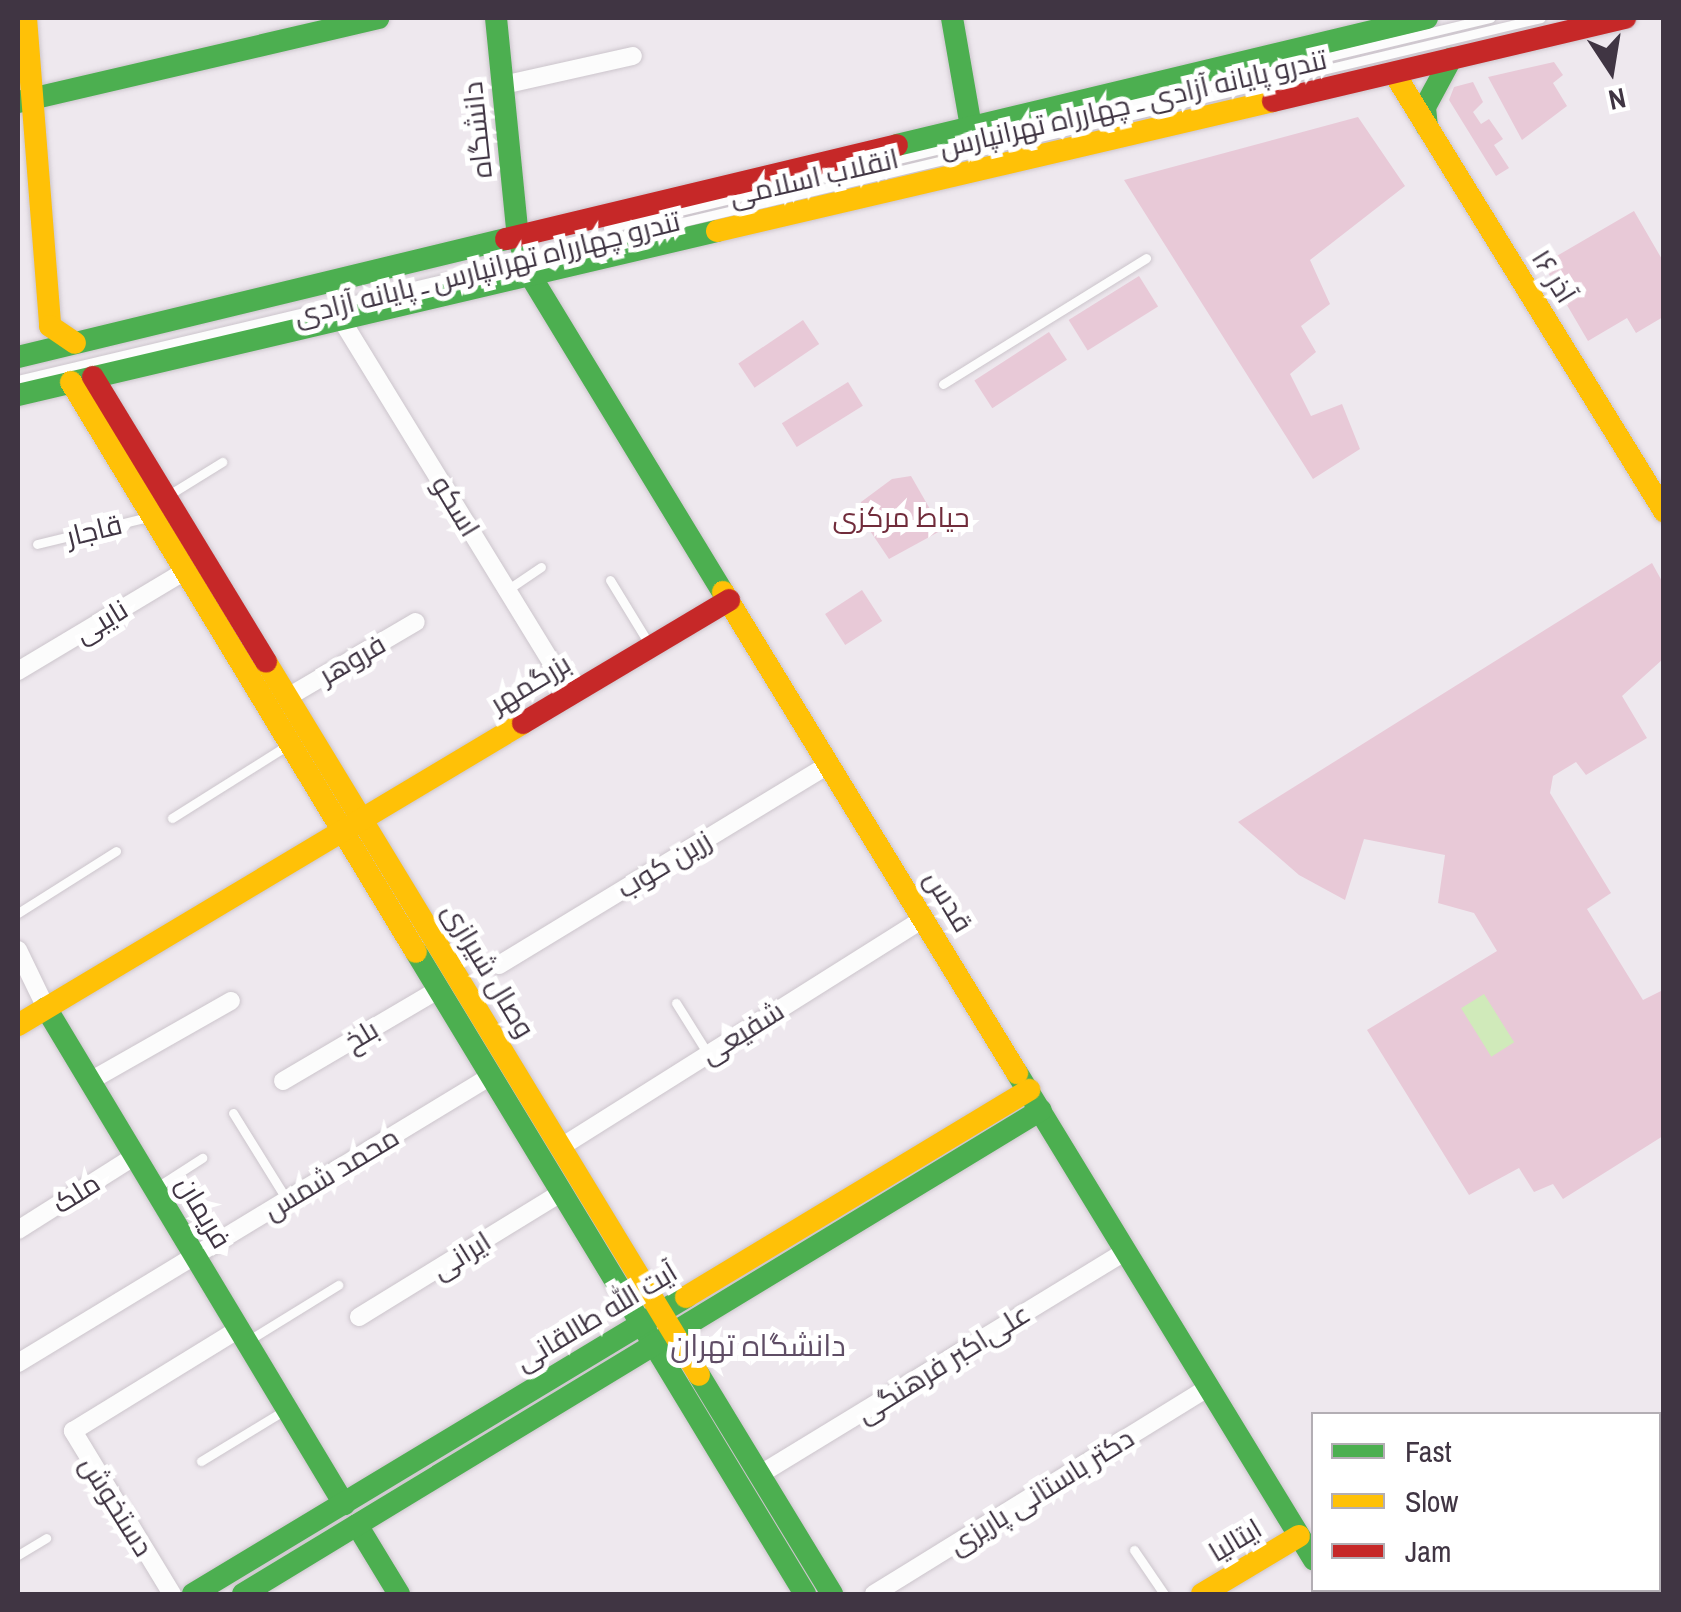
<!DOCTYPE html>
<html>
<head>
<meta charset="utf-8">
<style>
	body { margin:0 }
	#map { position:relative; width:1681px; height:1612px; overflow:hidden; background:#eee8ee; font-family:"Archivo Narrow",Cairo,sans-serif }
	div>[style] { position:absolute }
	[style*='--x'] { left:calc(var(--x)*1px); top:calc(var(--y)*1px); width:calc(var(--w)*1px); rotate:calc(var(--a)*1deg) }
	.green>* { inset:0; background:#e8c9d7; transform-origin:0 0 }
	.water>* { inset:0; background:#d0eaba; transform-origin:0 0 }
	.roads { filter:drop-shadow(0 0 2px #ccc5cc) drop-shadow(0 0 2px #ccc5cc) }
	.lane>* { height:9px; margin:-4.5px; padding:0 4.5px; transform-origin:4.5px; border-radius:4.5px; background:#fcfcfc }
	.street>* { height:18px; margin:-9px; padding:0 9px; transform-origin:9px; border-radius:9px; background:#fcfcfc }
	.fast>* { height:22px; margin:-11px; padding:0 11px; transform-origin:11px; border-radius:11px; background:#4caf50 }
	.slow>* { height:22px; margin:-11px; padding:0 11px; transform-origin:11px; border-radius:11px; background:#ffc107 }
	.jam>* { height:22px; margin:-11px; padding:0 11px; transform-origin:11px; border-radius:11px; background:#c62828 }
	span { translate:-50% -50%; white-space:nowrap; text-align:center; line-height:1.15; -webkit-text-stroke:10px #fff; paint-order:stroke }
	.street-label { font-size:28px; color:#403543 }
	.park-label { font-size:28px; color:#712c3b }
	.neighbourhood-label { font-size:30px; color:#5f4d65 }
	.frame { position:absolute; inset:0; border:20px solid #403543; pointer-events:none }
	.legend { position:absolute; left:1311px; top:1412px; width:350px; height:180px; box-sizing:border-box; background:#fff; border:2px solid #b3aeb4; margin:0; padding:12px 18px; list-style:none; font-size:30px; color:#403543 }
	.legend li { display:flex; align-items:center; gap:20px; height:50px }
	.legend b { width:50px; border:2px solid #b3aeb4 }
	.north { position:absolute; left:1561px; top:20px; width:100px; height:100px; -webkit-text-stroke:8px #fff; paint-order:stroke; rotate:168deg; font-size:28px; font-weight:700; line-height:40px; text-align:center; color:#403543 }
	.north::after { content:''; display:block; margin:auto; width:35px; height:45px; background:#403543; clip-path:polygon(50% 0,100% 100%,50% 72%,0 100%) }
</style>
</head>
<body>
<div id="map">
	<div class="green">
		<div style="clip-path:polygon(1554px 62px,1563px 75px,1553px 83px,1567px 106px,1522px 140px,1488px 77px)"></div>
		<div style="clip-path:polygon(1473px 82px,1483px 102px,1473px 112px,1481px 124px,1489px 119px,1503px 139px,1494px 145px,1509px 168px,1496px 176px,1449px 100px,1454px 87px)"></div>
		<div style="clip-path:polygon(1358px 117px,1405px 186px,1310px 260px,1330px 304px,1301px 326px,1316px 352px,1290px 374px,1311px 416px,1342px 404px,1360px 449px,1313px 479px,1124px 180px)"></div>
		<div style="clip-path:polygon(1634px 211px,1663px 261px,1663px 317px,1636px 333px,1627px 318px,1588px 341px,1543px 264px)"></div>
		<div style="left:1139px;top:276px;width:36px;height:83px;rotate:58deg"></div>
		<div style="left:803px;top:320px;width:29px;height:78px;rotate:56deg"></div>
		<div style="left:1049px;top:332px;width:33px;height:89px;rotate:57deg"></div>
		<div style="left:848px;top:382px;width:28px;height:78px;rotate:58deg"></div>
		<div style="clip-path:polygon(911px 476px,942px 530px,889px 559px,860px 516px,861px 502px,892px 479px)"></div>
		<div style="clip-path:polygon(1652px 563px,1663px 583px,1663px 659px,1622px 696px,1647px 738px,1586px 775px,1576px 762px,1553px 776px,1550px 793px,1611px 893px,1587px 909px,1643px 1000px,1663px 990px,1663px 1136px,1563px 1199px,1553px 1184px,1534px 1192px,1519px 1168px,1469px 1195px,1367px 1030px,1497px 951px,1474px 913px,1438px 903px,1445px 855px,1364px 839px,1345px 900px,1299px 875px,1238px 822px)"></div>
		<div style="left:862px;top:590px;width:37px;height:44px;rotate:57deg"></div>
	</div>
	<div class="water">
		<div style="left:1484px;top:994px;width:57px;height:27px;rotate:58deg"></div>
	</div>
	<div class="roads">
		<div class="lane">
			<div style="--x:608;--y:228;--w:907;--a:-13.39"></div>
			<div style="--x:18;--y:380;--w:1565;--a:-13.37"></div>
			<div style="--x:943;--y:384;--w:239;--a:-31.8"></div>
			<div style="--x:167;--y:496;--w:65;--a:-31.7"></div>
			<div style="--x:37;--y:544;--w:115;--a:-13.6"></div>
			<div style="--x:610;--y:580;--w:75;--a:58.6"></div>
			<div style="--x:507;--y:590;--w:41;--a:-34.1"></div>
			<div style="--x:172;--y:818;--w:137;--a:-32.2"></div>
			<div style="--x:18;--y:913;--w:116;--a:-32.3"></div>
			<div style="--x:676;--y:1003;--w:60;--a:57.9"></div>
			<div style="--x:233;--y:1113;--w:102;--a:58.2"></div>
			<div style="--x:157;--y:1187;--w:54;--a:-32.8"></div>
			<div style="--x:249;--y:1340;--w:105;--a:-31.7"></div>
			<div style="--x:201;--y:1461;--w:98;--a:-31.3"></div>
			<div style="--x:1134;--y:1550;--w:53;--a:55.7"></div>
			<div style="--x:18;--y:1555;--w:33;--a:-31"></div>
		</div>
		<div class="street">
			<div style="--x:503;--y:85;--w:133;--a:-12.6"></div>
			<div style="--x:341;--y:319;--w:440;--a:58.5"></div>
			<div style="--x:18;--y:671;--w:195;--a:-30.9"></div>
			<div style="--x:288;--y:697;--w:148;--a:-30.4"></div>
			<div style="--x:18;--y:950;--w:64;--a:64.2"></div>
			<div style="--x:499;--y:965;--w:386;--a:-31.3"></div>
			<div style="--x:90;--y:1081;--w:162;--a:-29.6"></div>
			<div style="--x:283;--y:1081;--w:181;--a:-30.5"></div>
			<div style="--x:561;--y:1147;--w:429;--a:-32.2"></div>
			<div style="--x:18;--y:1230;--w:138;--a:-32.3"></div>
			<div style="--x:359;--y:1317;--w:238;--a:-31.6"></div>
			<div style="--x:18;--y:1363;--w:553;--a:-31.25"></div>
			<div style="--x:759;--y:1475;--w:430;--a:-31.4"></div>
			<div style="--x:172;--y:1594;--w:191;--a:-121.3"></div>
			<div style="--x:73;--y:1431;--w:195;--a:-31.6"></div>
			<div style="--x:874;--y:1594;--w:394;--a:-31.7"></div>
		</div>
		<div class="fast">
			<div style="--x:496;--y:18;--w:220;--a:84.3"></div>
			<div style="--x:518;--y:237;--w:40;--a:72"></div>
			<div style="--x:530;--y:275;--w:371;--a:58.7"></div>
			<div style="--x:952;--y:18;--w:111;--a:80.1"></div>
			<div style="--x:18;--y:102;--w:370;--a:-13.1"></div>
			<div style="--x:1427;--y:127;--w:20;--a:-96"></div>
			<div style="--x:1425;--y:107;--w:55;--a:-61.6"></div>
			<div style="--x:897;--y:145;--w:545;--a:-13.48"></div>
			<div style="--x:18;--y:357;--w:502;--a:-13.59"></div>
			<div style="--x:18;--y:395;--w:718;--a:-13.2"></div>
			<div style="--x:416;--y:952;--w:751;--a:58.79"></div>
			<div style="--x:46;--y:1008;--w:579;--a:59"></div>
			<div style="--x:1017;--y:1073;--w:570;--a:58.62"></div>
			<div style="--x:699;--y:1375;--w:256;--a:58.7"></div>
			<div style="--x:357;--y:1525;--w:81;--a:58.7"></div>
			<div style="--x:193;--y:1594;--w:576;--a:-31.07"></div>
			<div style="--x:243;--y:1594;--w:933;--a:-31.24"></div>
		</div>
		<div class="slow">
			<div style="--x:26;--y:18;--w:309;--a:85.5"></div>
			<div style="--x:50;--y:326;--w:30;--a:34"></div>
			<div style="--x:1394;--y:73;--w:515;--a:58.35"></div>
			<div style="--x:717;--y:231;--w:571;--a:-13.16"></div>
			<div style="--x:71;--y:382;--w:666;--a:58.82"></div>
			<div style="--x:723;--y:592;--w:564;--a:58.57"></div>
			<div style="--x:266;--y:662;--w:834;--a:58.73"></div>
			<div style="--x:18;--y:1025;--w:588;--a:-30.88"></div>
			<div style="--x:686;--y:1297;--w:401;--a:-31.1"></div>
			<div style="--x:1658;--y:1550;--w:7;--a:-27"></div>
			<div style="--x:1331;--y:1590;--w:5;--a:53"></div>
			<div style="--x:1202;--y:1594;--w:113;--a:-30.9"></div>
			<div style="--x:1584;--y:1594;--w:10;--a:-24"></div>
		</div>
		<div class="jam">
			<div style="--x:1273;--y:101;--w:362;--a:-13.3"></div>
			<div style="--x:506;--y:239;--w:402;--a:-13.5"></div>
			<div style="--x:93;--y:377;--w:333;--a:58.7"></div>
			<div style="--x:523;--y:723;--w:240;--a:-30.8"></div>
		</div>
	</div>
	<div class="street-label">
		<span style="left:1133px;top:103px;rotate:-13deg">تندرو پایانه آزادی ـ چهارراه تهرانپارس</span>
		<span style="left:477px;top:130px;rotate:-96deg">دانشگاه</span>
		<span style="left:814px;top:177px;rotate:-13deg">انقلاب اسلامی</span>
		<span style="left:487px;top:268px;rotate:-14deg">تندرو چهارراه تهرانپارس ـ پایانه آزادی</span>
		<span style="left:1554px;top:276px;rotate:58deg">۱۶ آذر</span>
		<span style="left:456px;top:506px;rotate:59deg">اسکو</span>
		<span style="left:94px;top:530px;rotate:-14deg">قاجار</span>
		<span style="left:101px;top:621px;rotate:-31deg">نایبی</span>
		<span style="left:352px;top:659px;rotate:-30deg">فروهر</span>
		<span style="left:530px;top:683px;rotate:-31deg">بزرگمهر</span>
		<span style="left:664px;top:864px;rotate:-31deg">زرین کوب</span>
		<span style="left:949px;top:901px;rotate:59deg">قدس</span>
		<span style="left:489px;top:970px;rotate:59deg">وصال شیرازی</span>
		<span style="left:742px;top:1032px;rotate:-32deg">شفیعی</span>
		<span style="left:361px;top:1035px;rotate:-31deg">بلخ</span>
		<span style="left:331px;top:1173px;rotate:-31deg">محمد شمس</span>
		<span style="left:76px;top:1193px;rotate:-32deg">ملک</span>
		<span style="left:204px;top:1212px;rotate:59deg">فریمان</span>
		<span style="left:461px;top:1255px;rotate:-32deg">ایرانی</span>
		<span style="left:596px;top:1316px;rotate:-31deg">آیت الله طالقانی</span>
		<span style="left:943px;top:1363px;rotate:-32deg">علی‌اکبر فرهنگی</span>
		<span style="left:1041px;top:1491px;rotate:-32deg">دکتر باستانی پاریزی</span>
		<span style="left:117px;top:1506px;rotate:58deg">دستخوش</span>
		<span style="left:1235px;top:1540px;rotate:-31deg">ایتالیا</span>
	</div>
	<div class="park-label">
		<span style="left:901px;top:517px">حیاط مرکزی</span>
	</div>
	<div class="neighbourhood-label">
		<span style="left:758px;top:1345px">دانشگاه تهران</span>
	</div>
	<div class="frame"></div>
	<ul class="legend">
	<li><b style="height:12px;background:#4caf50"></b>Fast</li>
	<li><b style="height:12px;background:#ffc107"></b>Slow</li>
	<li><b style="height:12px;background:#c62828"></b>Jam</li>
	</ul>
	<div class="north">N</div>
</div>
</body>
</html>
